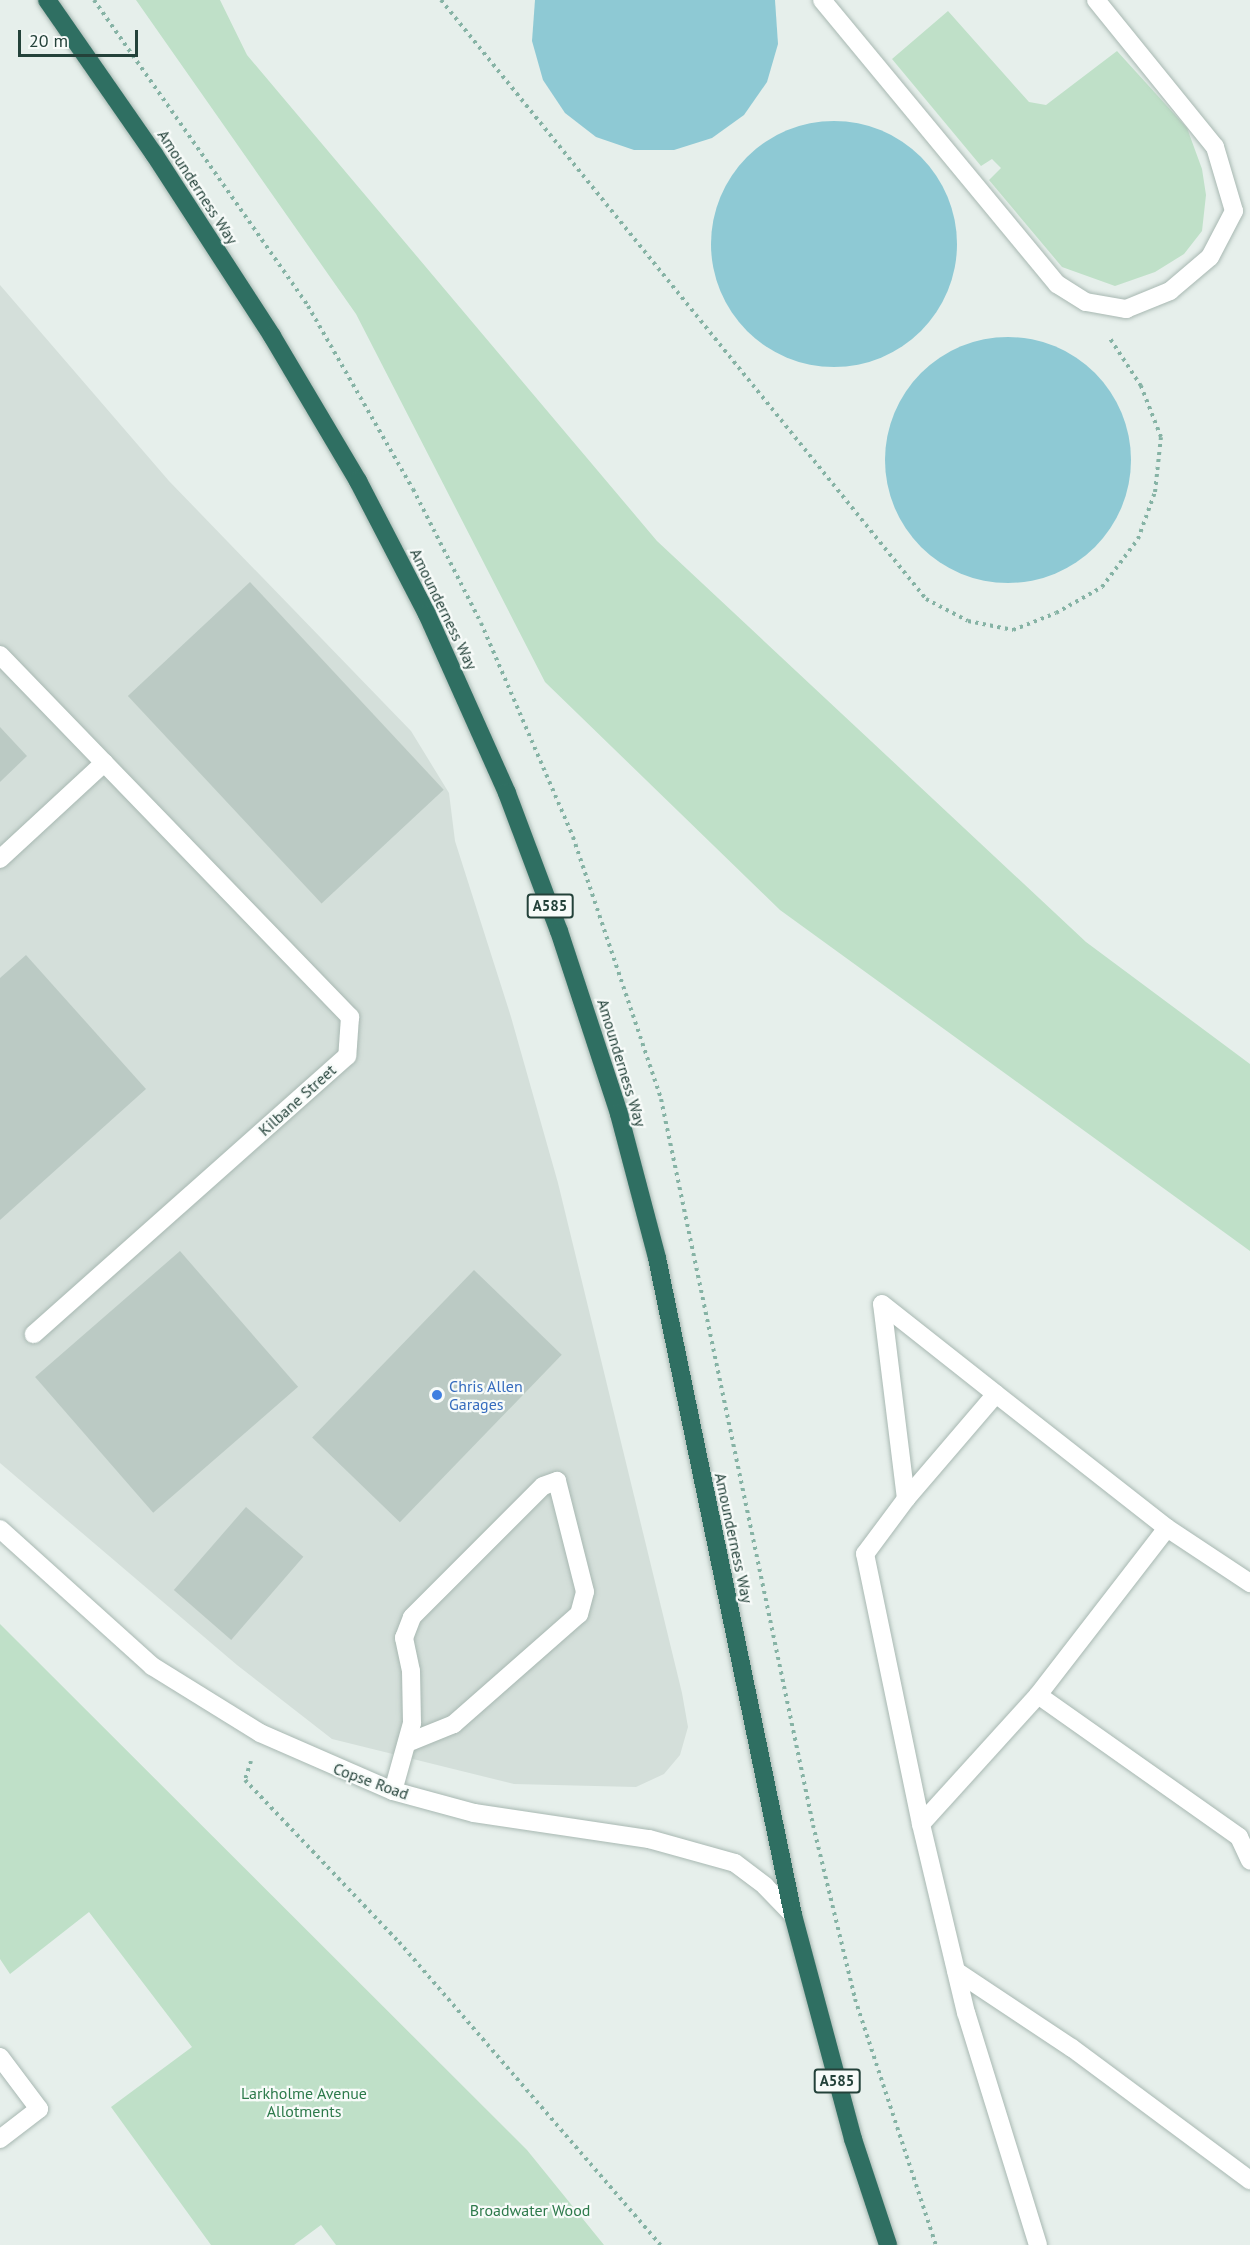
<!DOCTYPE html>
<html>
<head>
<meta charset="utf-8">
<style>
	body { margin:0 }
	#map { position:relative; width:1250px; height:2245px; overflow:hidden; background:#e6efeb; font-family:"PT Sans",sans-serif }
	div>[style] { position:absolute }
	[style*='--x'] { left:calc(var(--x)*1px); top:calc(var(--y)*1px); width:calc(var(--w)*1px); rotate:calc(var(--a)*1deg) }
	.built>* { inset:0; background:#d4dfda }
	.green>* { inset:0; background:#bfe0c8 }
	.water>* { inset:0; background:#8ec9d4 }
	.round { border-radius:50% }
	.building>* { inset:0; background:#bbcac4; transform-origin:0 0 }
	.path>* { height:4px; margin-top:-2px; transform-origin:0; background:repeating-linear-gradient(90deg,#86b3a5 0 3px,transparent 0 7.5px) }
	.roads { filter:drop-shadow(0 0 2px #a8b8b2) drop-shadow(0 0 2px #a8b8b2) }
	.lane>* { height:18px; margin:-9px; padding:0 9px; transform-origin:9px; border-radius:9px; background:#fff }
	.street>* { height:18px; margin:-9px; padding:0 9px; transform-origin:9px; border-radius:9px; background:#fff }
	.secondary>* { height:18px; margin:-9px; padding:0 9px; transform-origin:9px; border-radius:9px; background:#fff }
	.highway>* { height:18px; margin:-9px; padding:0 9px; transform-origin:9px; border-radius:9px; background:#2f6f62 }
	.dots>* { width:16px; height:16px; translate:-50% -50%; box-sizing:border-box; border:3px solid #f7fbf9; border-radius:50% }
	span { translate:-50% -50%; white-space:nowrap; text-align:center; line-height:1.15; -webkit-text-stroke:4.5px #f7fbf9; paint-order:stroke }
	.shield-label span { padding:2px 4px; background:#f7fbf9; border:2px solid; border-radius:4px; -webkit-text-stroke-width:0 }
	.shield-label { font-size:15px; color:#24423a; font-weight:700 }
	.street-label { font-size:16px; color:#24423a }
	.shop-label { font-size:16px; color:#366cbe }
	.left { translate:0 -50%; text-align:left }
	.park-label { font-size:16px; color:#2d7a4b }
	.scale { position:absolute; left:18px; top:30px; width:120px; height:27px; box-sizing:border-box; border:3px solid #24423a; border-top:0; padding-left:8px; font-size:18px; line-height:21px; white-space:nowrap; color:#24423a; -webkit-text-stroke:4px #f7fbf9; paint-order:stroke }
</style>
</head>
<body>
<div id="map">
	<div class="built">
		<div style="clip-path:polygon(0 285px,169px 481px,411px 731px,449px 793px,455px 841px,511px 1017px,558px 1183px,682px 1693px,688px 1727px,680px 1755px,664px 1774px,636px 1787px,514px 1784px,332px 1739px,237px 1665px,0 1463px)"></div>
	</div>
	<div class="green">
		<div style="clip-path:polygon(136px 0,220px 0,247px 55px,657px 541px,1086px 942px,1250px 1064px,1250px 1251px,780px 910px,545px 682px,356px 314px)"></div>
		<div style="clip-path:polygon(948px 11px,1029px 102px,1046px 105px,1117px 51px,1187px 128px,1202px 169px,1206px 195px,1202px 231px,1184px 254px,1155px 272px,1115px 286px,1062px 267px,989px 180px,1001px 168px,992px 159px,981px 166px,892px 59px)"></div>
		<div style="clip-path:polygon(0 1624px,527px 2150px,604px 2245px,336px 2245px,321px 2225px,294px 2245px,211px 2245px,111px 2107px,192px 2047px,89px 1912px,10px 1974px,0 1959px)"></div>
	</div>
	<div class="water">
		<div style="clip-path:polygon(535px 0,775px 0,778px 44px,767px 82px,744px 115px,712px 138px,674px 150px,634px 150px,596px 137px,565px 113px,543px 80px,532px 41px)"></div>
		<div class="round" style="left:711px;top:121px;width:246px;height:246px"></div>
		<div class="round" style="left:885px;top:337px;width:246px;height:246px"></div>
	</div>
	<div class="building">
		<div style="left:250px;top:582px;width:284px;height:167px;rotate:47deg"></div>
		<div style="clip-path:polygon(0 727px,27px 756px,0 782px)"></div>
		<div style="clip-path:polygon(26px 955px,146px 1089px,0 1220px,0 978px)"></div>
		<div style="left:180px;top:1251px;width:180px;height:192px;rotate:49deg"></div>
		<div style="left:474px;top:1270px;width:122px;height:233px;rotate:44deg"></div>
		<div style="left:246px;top:1507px;width:76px;height:110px;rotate:41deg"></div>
	</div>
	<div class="path">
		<div style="--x:94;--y:0;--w:373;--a:55"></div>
		<div style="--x:308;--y:306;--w:211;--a:60.2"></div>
		<div style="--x:413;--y:489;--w:150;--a:63.1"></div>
		<div style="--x:481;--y:623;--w:233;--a:66.7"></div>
		<div style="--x:573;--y:837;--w:276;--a:71.4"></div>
		<div style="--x:661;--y:1099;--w:742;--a:78.17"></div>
		<div style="--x:813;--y:1825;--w:179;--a:76.4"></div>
		<div style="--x:855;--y:1999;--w:259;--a:71.8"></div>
		<div style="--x:441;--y:0;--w:771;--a:51"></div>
		<div style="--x:926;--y:599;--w:47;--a:27.6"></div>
		<div style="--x:968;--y:621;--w:46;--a:11.3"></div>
		<div style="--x:1013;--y:630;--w:46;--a:-21.6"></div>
		<div style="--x:1056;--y:613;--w:53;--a:-29.5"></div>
		<div style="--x:1102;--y:587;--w:60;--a:-53.1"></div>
		<div style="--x:1138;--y:539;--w:50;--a:-70.1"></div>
		<div style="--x:1155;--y:492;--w:55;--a:-83.8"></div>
		<div style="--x:1161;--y:437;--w:55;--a:-111.4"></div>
		<div style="--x:1141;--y:386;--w:59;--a:-123.1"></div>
		<div style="--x:251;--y:1761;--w:20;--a:108"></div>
		<div style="--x:245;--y:1780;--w:224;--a:46.5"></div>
		<div style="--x:399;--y:1942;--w:401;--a:49.2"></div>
	</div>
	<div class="roads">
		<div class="lane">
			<div style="--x:822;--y:0;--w:369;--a:50.4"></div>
			<div style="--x:1057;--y:284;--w:34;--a:32"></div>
			<div style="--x:1086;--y:302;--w:41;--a:9.9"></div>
			<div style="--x:1126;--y:309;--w:48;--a:-22.2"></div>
			<div style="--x:1170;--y:291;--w:52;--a:-40.4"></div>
			<div style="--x:1210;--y:257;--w:52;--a:-62.4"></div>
			<div style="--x:1234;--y:211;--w:67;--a:-106.5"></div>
			<div style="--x:1215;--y:147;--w:189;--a:-129"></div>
			<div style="--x:906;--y:1499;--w:196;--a:-97"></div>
			<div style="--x:882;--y:1304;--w:145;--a:38.3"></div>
			<div style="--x:1038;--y:1695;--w:246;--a:35.2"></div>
			<div style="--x:1239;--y:1837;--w:26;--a:65"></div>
			<div style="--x:393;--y:1791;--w:71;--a:-74.4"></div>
			<div style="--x:412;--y:1723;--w:52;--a:-91.1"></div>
			<div style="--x:411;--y:1671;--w:34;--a:-102"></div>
			<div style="--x:404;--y:1638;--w:22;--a:-69"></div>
			<div style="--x:412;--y:1617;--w:185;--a:-45"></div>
			<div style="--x:543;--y:1486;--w:15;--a:-20"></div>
			<div style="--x:557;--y:1481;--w:114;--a:75.8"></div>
			<div style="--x:585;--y:1592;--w:23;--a:105"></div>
			<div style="--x:579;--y:1614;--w:167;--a:138.7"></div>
			<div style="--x:454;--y:1724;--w:51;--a:158"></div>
			<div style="--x:921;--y:1824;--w:276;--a:-101.7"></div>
			<div style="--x:865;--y:1554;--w:69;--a:-53.3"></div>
			<div style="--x:906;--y:1499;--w:138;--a:-49.4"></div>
			<div style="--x:996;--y:1394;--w:217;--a:38.1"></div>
			<div style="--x:956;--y:1971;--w:139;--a:33.6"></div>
			<div style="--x:1072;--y:2048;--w:222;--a:36.6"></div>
			<div style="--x:1038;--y:2245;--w:243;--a:-107.2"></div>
			<div style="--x:966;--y:2013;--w:194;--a:-103.4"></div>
			<div style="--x:921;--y:1824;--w:174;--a:-47.8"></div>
			<div style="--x:1038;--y:1695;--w:211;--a:-52.3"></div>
			<div style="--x:1167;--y:1528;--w:100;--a:33.5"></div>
		</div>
		<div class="street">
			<div style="--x:0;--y:655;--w:504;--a:45.97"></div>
			<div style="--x:350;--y:1017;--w:39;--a:94"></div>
			<div style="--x:347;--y:1056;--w:419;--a:138.4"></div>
			<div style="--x:0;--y:859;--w:142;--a:-42.7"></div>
			<div style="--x:0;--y:2057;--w:65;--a:53.1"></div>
			<div style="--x:39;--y:2109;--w:49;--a:142.4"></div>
		</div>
		<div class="secondary">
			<div style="--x:0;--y:1529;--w:205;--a:42"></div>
			<div style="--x:152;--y:1666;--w:127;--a:31.8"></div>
			<div style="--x:260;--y:1733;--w:145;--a:23.6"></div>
			<div style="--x:393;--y:1791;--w:84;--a:15.2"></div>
			<div style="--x:474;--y:1813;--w:177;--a:8.5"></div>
			<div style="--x:649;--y:1839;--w:89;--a:15.6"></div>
			<div style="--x:735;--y:1863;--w:38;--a:37"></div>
			<div style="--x:765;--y:1886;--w:40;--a:46"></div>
		</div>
		<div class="highway">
			<div style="--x:47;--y:0;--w:188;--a:55.2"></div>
			<div style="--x:154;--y:154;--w:217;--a:57"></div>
			<div style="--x:272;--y:336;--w:169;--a:59.3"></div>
			<div style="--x:358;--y:481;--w:150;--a:62.6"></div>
			<div style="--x:427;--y:614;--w:196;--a:65.9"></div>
			<div style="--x:507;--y:793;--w:147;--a:69.4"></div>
			<div style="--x:559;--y:931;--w:193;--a:71.8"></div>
			<div style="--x:619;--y:1114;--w:149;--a:75.2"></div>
			<div style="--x:657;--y:1258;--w:671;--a:78.3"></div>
			<div style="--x:793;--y:1915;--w:232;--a:75"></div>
			<div style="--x:853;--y:2139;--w:112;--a:71.7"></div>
		</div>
	</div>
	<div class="dots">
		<div style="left:437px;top:1395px;background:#3f7fe0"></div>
	</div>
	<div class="shield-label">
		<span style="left:550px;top:906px">A585</span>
		<span style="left:837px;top:2081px">A585</span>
	</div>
	<div class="street-label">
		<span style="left:198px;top:187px;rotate:57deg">Amounderness Way</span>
		<span style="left:444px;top:609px;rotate:64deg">Amounderness Way</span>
		<span style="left:622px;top:1063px;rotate:73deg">Amounderness Way</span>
		<span style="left:297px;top:1100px;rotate:-42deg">Kilbane Street</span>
		<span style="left:734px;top:1538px;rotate:78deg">Amounderness Way</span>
		<span style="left:371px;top:1781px;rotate:20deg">Copse Road</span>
	</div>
	<div class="shop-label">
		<span class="left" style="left:449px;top:1395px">Chris Allen<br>Garages</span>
	</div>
	<div class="park-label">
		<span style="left:304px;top:2102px">Larkholme Avenue<br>Allotments</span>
		<span style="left:530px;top:2210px">Broadwater Wood</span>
	</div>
	<div class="scale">20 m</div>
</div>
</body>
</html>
